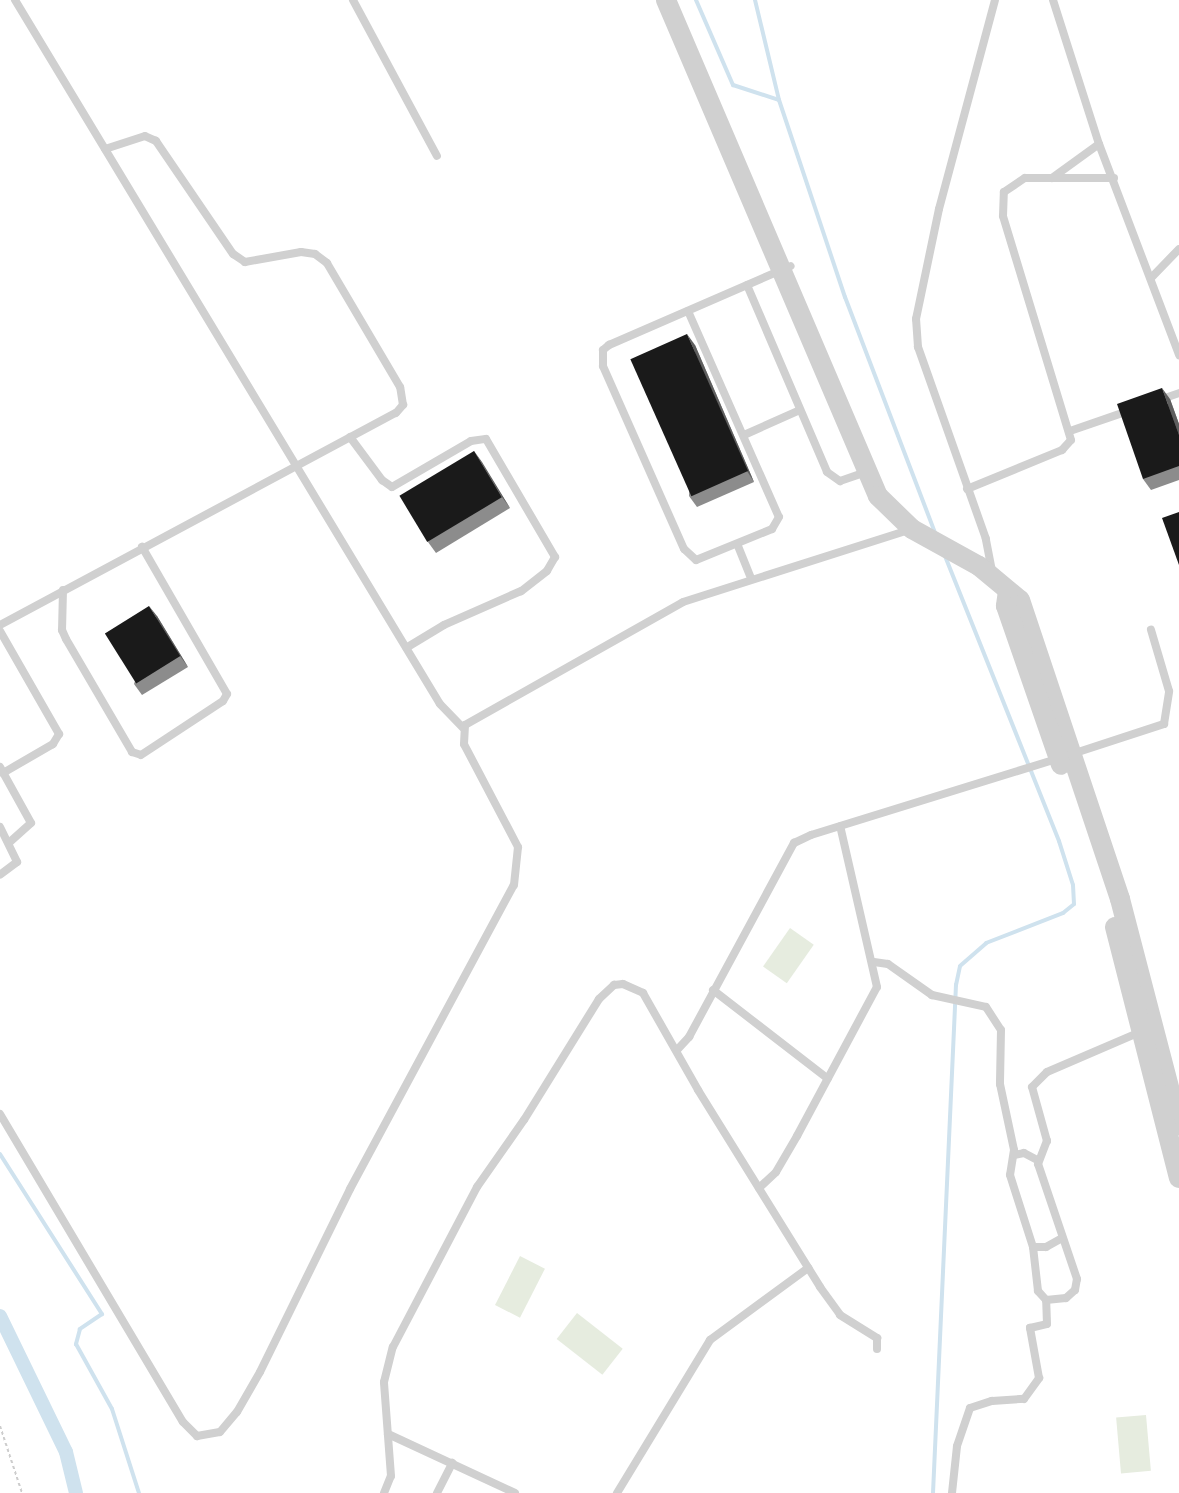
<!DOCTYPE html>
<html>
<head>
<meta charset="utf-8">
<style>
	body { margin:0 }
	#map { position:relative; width:1179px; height:1493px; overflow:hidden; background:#fff; font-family:"Fira Sans",sans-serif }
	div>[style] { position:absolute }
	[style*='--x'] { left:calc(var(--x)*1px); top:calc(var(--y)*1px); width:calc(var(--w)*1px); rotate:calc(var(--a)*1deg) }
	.green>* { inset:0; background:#e6ecdf; transform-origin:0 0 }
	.stream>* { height:4px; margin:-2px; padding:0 2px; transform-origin:2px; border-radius:2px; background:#cfe2ee }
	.canal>* { height:14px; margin:-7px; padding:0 7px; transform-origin:7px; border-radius:7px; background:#cfe2ee }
	.path>* { height:2px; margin-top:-1px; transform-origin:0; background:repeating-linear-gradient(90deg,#cdcdcd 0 3px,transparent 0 6px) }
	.service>* { height:8px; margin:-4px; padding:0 4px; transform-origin:4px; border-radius:4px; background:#d0d0d0 }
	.tertiary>* { height:20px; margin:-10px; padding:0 10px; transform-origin:10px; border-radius:10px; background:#d0d0d0 }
	.wall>* { inset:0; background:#8c8c8c }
	.shaded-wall>* { inset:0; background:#5f5f5f }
	.building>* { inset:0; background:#1a1a1a; transform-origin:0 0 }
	span { translate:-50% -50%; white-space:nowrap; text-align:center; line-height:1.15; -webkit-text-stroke:6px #fff; paint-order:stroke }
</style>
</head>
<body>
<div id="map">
	<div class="green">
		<div style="left:790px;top:928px;width:29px;height:47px;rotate:35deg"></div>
		<div style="left:520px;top:1256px;width:28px;height:55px;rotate:27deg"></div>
		<div style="left:577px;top:1313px;width:58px;height:33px;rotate:38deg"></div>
		<div style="left:1146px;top:1415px;width:56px;height:30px;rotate:85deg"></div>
	</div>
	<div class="stream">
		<div style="--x:696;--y:0;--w:93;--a:66.5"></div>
		<div style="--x:733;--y:85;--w:48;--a:18.1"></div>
		<div style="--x:755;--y:0;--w:103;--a:76.5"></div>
		<div style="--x:779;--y:100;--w:208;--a:71.5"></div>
		<div style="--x:845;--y:297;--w:253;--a:69.1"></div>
		<div style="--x:0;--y:1154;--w:190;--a:57.5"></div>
		<div style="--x:102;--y:1314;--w:27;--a:146"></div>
		<div style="--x:80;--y:1329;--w:16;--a:105"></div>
		<div style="--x:76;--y:1344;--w:74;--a:61"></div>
		<div style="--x:112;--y:1409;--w:88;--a:72.2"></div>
		<div style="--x:933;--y:1493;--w:509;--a:-87.41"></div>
		<div style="--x:956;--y:985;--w:19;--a:-78"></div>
		<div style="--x:960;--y:966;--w:35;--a:-41"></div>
		<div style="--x:986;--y:943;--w:83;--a:-21.3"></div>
		<div style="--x:1063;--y:913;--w:14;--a:-39"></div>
		<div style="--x:1074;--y:904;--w:19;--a:-93"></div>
		<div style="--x:1073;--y:885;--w:46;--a:-107.7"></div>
		<div style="--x:1059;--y:841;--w:307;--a:-111.8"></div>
	</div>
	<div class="canal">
		<div style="--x:0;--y:1316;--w:151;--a:64.1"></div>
		<div style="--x:66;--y:1452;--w:42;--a:76.3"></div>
	</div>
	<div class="path">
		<div style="--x:0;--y:1426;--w:71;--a:71.8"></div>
	</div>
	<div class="service">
		<div style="--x:15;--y:0;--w:822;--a:58.88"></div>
		<div style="--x:440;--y:704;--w:33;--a:46"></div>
		<div style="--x:353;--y:0;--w:177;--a:61.7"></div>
		<div style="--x:1053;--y:0;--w:151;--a:72.3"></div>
		<div style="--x:1099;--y:144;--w:226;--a:69.2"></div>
		<div style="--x:1052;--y:178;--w:58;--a:-35.9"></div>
		<div style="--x:1151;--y:278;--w:40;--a:-46"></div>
		<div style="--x:747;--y:285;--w:203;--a:66.8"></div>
		<div style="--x:827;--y:472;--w:16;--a:35"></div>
		<div style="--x:840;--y:481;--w:28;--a:-19"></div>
		<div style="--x:688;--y:311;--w:225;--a:66.2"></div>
		<div style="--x:779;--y:517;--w:14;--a:120"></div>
		<div style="--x:772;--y:529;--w:82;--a:157.8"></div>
		<div style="--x:696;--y:560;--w:16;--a:-137"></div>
		<div style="--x:684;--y:549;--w:200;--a:-113.9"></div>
		<div style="--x:603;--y:366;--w:16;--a:-90"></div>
		<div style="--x:603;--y:350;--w:8;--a:-40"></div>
		<div style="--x:609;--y:345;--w:198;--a:-23.5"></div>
		<div style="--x:1159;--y:400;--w:21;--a:-19"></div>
		<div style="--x:1070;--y:431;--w:61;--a:-19"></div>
		<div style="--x:744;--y:435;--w:61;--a:-24.1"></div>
		<div style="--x:350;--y:437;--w:54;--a:53.3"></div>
		<div style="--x:382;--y:480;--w:12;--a:35"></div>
		<div style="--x:392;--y:487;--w:91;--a:-30.2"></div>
		<div style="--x:471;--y:441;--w:15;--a:-8"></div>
		<div style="--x:486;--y:439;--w:137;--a:59.7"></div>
		<div style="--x:555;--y:557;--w:16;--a:120"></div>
		<div style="--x:547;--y:571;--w:33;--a:142"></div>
		<div style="--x:521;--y:591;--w:84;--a:156.2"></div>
		<div style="--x:444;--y:625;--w:44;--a:148.8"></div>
		<div style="--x:967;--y:489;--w:103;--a:-22.3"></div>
		<div style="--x:1062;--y:450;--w:13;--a:-48"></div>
		<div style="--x:1071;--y:440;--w:234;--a:-106.9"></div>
		<div style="--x:1003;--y:216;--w:24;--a:-88"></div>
		<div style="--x:1004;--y:192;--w:25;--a:-34"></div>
		<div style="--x:1025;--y:178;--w:89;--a:0"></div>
		<div style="--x:738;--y:546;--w:35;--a:68"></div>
		<div style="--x:992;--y:571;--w:33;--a:-101"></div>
		<div style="--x:986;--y:539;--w:204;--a:-109.5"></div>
		<div style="--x:918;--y:347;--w:28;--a:-94"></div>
		<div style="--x:916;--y:319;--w:112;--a:-78.2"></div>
		<div style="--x:939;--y:209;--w:216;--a:-75"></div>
		<div style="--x:63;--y:590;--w:40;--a:91.4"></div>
		<div style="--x:62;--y:630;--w:10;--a:66"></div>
		<div style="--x:66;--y:639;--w:131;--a:59.7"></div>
		<div style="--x:132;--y:752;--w:9;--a:18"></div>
		<div style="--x:141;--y:755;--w:98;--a:-33.4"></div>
		<div style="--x:223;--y:701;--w:8;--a:-60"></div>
		<div style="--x:227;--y:694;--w:170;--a:-120"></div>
		<div style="--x:0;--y:625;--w:449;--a:-28.2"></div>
		<div style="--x:396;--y:413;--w:11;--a:-49"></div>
		<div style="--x:403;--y:405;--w:18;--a:-99"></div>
		<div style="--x:400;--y:387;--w:144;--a:-120.5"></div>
		<div style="--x:327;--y:263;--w:15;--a:-143"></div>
		<div style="--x:315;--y:254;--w:14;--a:-172"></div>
		<div style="--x:301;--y:252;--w:57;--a:169.9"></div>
		<div style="--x:245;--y:262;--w:14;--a:-146"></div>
		<div style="--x:233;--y:254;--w:137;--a:-124.3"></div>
		<div style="--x:156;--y:141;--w:12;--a:-156"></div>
		<div style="--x:145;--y:136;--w:42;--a:162"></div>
		<div style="--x:0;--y:631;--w:119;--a:60.2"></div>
		<div style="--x:59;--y:734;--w:12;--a:121"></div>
		<div style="--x:53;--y:744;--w:58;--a:149.9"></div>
		<div style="--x:1072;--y:754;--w:97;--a:-18.1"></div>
		<div style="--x:1164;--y:724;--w:33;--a:-81"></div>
		<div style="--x:1169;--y:691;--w:64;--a:-106.4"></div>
		<div style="--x:0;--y:767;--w:64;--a:61"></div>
		<div style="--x:31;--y:823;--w:30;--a:138"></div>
		<div style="--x:0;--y:827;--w:39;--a:64"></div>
		<div style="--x:17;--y:862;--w:21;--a:143"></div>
		<div style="--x:874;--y:962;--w:14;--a:8"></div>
		<div style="--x:888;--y:964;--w:54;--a:35.2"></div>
		<div style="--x:932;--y:995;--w:55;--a:12.5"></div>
		<div style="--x:986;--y:1007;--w:27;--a:57"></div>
		<div style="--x:1001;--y:1030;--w:54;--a:91.1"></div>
		<div style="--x:1000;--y:1084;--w:67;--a:78"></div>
		<div style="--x:1014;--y:1150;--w:25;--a:99"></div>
		<div style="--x:1010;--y:1175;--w:76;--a:72.3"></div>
		<div style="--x:1033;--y:1247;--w:44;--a:83.5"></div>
		<div style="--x:1038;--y:1291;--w:12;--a:48"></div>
		<div style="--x:1046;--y:1300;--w:20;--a:-6"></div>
		<div style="--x:1066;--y:1298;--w:12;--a:-42"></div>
		<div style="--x:1075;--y:1290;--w:11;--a:-80"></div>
		<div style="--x:1077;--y:1279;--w:121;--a:-108.7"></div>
		<div style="--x:1038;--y:1164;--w:25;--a:-69"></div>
		<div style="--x:1047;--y:1141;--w:56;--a:-105.5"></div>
		<div style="--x:1032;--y:1087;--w:21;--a:-45"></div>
		<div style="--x:1047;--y:1072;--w:101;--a:-23.3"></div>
		<div style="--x:713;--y:990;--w:145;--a:37.7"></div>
		<div style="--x:677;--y:1050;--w:18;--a:-47"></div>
		<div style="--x:689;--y:1037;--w:221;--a:-61.6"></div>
		<div style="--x:794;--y:843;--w:19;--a:-25"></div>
		<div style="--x:811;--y:835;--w:257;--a:-17.2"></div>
		<div style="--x:0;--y:1114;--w:358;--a:59.3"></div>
		<div style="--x:183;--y:1422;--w:20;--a:45"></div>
		<div style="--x:197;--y:1436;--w:23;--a:-10"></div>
		<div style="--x:220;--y:1432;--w:26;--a:-50"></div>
		<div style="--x:237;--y:1412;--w:46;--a:-60.1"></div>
		<div style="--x:260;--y:1372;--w:204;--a:-63.8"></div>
		<div style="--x:350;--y:1189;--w:345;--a:-61.7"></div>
		<div style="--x:514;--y:885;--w:38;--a:-84"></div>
		<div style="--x:518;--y:847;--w:116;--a:-117.7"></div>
		<div style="--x:464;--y:744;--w:19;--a:-87"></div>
		<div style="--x:465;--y:725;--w:250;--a:-29.4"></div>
		<div style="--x:683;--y:602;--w:237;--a:-17.7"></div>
		<div style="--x:1014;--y:1155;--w:10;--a:-11"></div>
		<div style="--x:1024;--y:1153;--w:15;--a:28"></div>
		<div style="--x:759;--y:1188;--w:23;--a:-43"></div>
		<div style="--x:776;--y:1172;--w:42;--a:-59.7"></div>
		<div style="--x:797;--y:1136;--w:169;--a:-61.8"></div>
		<div style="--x:877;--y:987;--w:165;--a:-102.9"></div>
		<div style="--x:1033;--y:1247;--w:13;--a:0"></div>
		<div style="--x:1046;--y:1247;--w:18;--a:-29"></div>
		<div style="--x:388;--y:1434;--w:140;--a:24.9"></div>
		<div style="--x:384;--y:1493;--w:18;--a:-68"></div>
		<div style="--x:391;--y:1476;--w:94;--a:-94.3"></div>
		<div style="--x:384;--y:1382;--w:36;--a:-76"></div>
		<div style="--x:393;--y:1347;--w:181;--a:-62.3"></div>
		<div style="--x:477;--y:1187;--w:82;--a:-55"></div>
		<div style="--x:524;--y:1120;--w:142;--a:-58.2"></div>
		<div style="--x:599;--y:999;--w:21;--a:-43"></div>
		<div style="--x:614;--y:985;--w:9;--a:-6"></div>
		<div style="--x:623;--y:984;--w:22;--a:24"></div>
		<div style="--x:643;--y:993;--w:112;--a:60.4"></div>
		<div style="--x:698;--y:1090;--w:232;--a:58.2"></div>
		<div style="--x:820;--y:1287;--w:34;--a:54"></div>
		<div style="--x:840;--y:1315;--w:44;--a:31.9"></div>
		<div style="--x:877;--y:1338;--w:11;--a:90"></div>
		<div style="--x:437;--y:1493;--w:34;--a:-63"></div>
		<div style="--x:617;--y:1493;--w:179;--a:-58.7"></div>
		<div style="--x:710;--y:1340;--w:122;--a:-36.3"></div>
		<div style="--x:952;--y:1493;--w:47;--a:-83.9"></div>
		<div style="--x:957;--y:1446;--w:40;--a:-71.1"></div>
		<div style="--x:970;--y:1408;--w:23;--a:-18"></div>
		<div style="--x:992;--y:1401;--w:32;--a:-4"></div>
		<div style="--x:1024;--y:1399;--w:26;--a:-54"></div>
		<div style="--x:1039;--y:1378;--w:51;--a:-100.2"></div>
		<div style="--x:1030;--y:1328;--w:17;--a:-13"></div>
		<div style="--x:1047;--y:1324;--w:24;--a:-92"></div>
	</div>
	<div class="tertiary">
		<div style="--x:666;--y:0;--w:539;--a:66.86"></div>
		<div style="--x:878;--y:496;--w:47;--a:44.1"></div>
		<div style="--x:912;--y:529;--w:77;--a:28.9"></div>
		<div style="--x:979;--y:566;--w:53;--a:39.7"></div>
		<div style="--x:1020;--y:600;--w:315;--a:71.5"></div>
		<div style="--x:1120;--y:899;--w:234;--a:75.4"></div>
		<div style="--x:1008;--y:591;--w:15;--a:98"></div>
		<div style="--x:1006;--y:606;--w:168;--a:70.9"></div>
		<div style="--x:1115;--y:927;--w:259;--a:75.7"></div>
	</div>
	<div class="wall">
		<div style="clip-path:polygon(695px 345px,754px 482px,697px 507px,689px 496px)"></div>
		<div style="clip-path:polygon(1170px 399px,1179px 424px,1179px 480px,1151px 490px,1143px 479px)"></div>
		<div style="clip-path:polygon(474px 451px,510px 508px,436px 553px,428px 542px)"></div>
		<div style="clip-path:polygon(157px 616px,188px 667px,142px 695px,134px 684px)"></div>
	</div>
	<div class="shaded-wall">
		<div style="clip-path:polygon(687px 334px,695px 345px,754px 482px,747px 471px)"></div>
		<div style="clip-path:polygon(1162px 388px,1170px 399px,1179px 424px,1179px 435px)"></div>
		<div style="clip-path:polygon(474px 451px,482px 462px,510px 508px,502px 497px)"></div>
		<div style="clip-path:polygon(149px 606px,157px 616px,188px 667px,180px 656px)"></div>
	</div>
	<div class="building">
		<div style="left:687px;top:334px;width:150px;height:62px;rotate:66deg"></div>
		<div style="clip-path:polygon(1162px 388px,1179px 435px,1179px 466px,1143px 479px,1117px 404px)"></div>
		<div style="left:474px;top:451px;width:54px;height:87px;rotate:59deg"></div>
		<div style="clip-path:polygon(1179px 512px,1179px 565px,1162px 518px)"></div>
		<div style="left:149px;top:606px;width:59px;height:52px;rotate:58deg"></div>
	</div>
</div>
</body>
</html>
